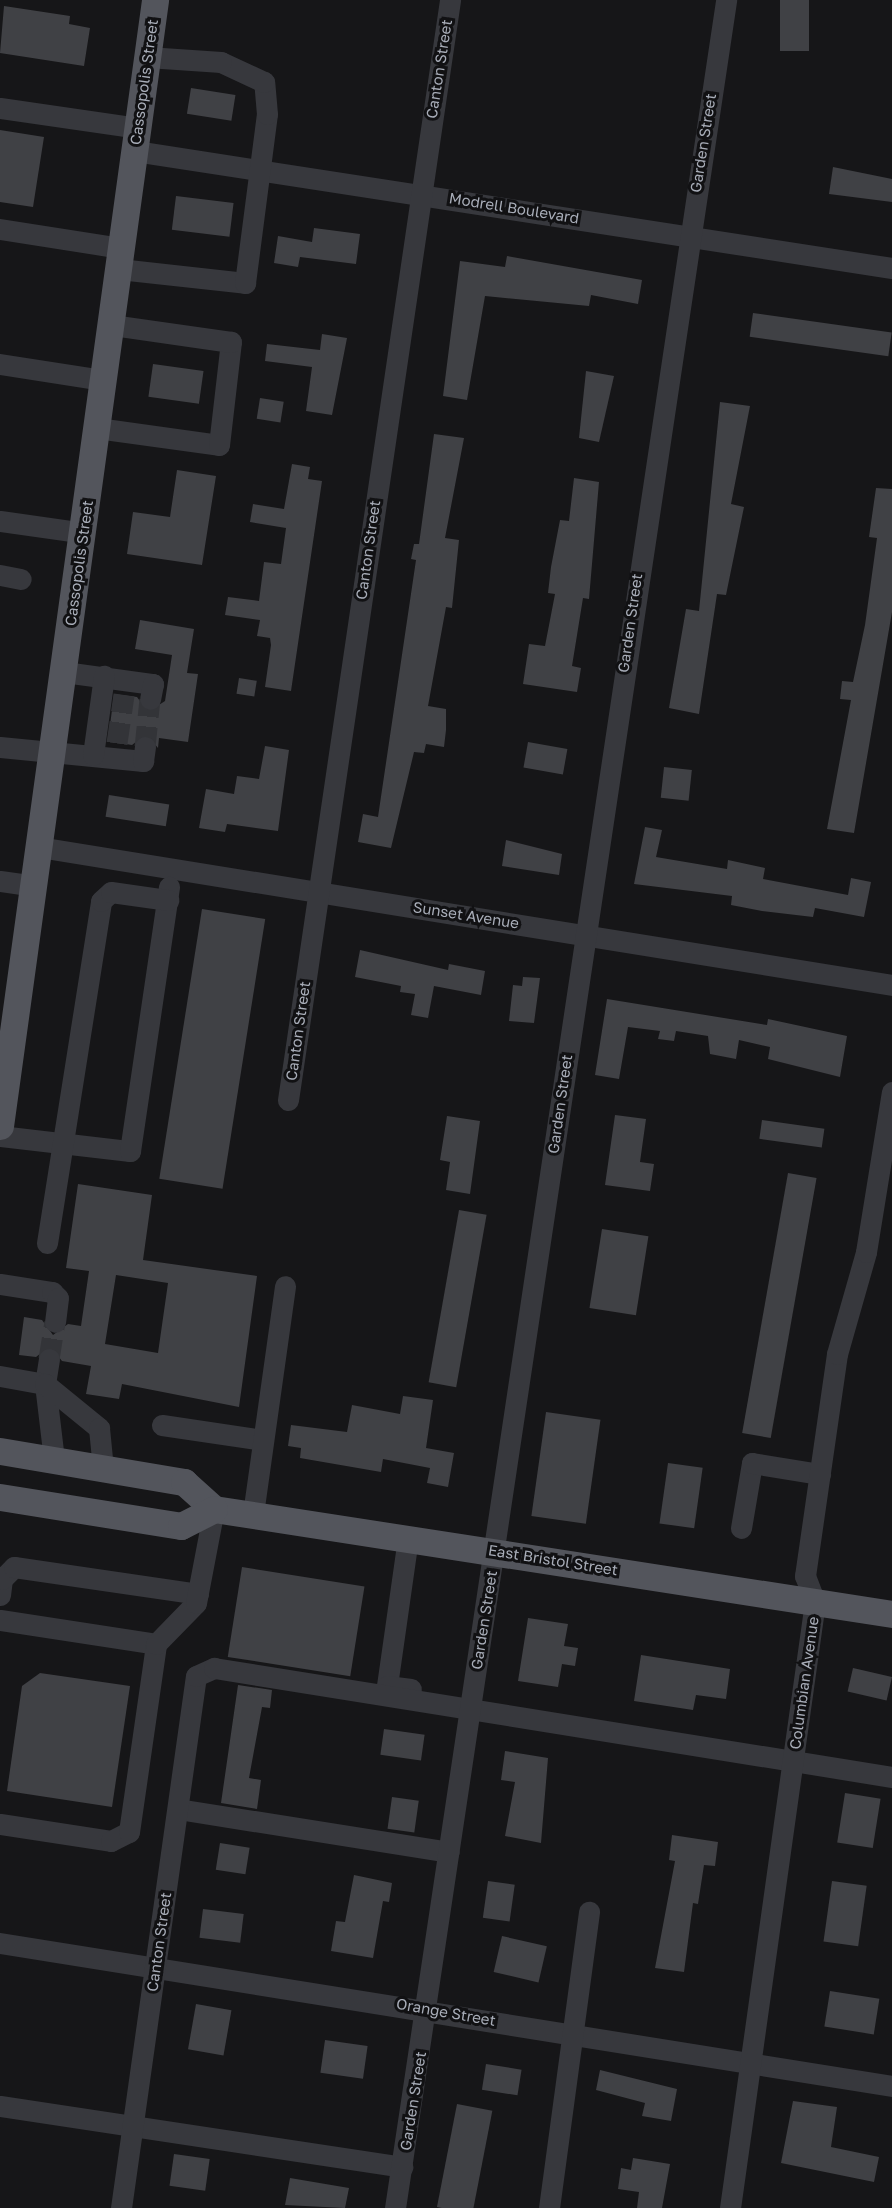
<!DOCTYPE html>
<html>
<head>
<meta charset="utf-8">
<style>
	body { margin:0 }
	#map { position:relative; width:892px; height:2208px; overflow:hidden; background:#161618; font-family:"Golos Text",sans-serif }
	div>[style] { position:absolute }
	[style*='--x'] { left:calc(var(--x)*1px); top:calc(var(--y)*1px); width:calc(var(--w)*1px); rotate:calc(var(--a)*1deg) }
	.building>* { inset:0; background:#404145; transform-origin:0 0 }
	.minor-tunnel>* { height:21px; margin-top:-10.5px; transform-origin:0; background:repeating-linear-gradient(90deg,#333438 0 21px,transparent 0 31px) }
	.minor>* { height:21px; margin:-10.5px; padding:0 10.5px; transform-origin:10.5px; border-radius:10.5px; background:#37383d }
	.major>* { height:27px; margin:-13.5px; padding:0 13.5px; transform-origin:13.5px; border-radius:13.5px; background:#53555c }
	span { translate:-50% -50%; white-space:nowrap; text-align:center; line-height:1.15; -webkit-text-stroke:6px #111113; paint-order:stroke }
	.street-label { font-size:15px; color:#a8adb8 }
</style>
</head>
<body>
<div id="map">
	<div class="building">
		<div style="left:780px;top:0;width:29px;height:51px"></div>
		<div style="clip-path:polygon(4px 6px,70px 16px,69px 24px,90px 28px,84px 66px,0 53px)"></div>
		<div style="left:191px;top:88px;width:45px;height:26px;rotate:9deg"></div>
		<div style="clip-path:polygon(0 130px,44px 137px,33px 207px,0 202px)"></div>
		<div style="clip-path:polygon(833px 167px,892px 179px,892px 202px,829px 194px)"></div>
		<div style="left:176px;top:196px;width:58px;height:34px;rotate:7deg"></div>
		<div style="clip-path:polygon(314px 228px,360px 234px,356px 264px,300px 257px,298px 267px,274px 263px,278px 236px,312px 242px)"></div>
		<div style="clip-path:polygon(507px 256px,642px 280px,638px 304px,591px 295px,589px 306px,485px 296px,467px 400px,443px 396px,460px 261px,505px 267px)"></div>
		<div style="left:753px;top:313px;width:140px;height:24px;rotate:8deg"></div>
		<div style="clip-path:polygon(322px 334px,347px 338px,332px 415px,306px 411px,312px 367px,265px 361px,267px 344px,320px 350px)"></div>
		<div style="left:153px;top:364px;width:51px;height:33px;rotate:8deg"></div>
		<div style="clip-path:polygon(586px 371px,614px 376px,599px 442px,579px 438px)"></div>
		<div style="left:260px;top:398px;width:24px;height:21px;rotate:9deg"></div>
		<div style="clip-path:polygon(720px 402px,750px 406px,731px 504px,744px 507px,726px 595px,717px 594px,699px 714px,669px 708px,686px 609px,699px 611px)"></div>
		<div style="clip-path:polygon(434px 434px,464px 438px,445px 538px,459px 540px,452px 608px,446px 607px,428px 706px,446px 709px,446px 730px,444px 747px,426px 744px,424px 753px,414px 752px,391px 848px,358px 842px,363px 814px,378px 817px,416px 560px,411px 559px,414px 544px,419px 544px)"></div>
		<div style="clip-path:polygon(292px 464px,310px 467px,308px 479px,322px 481px,291px 691px,265px 687px,271px 645px,270px 638px,257px 636px,260px 620px,225px 615px,228px 597px,259px 601px,264px 562px,281px 564px,286px 528px,250px 522px,253px 504px,284px 509px)"></div>
		<div style="clip-path:polygon(177px 470px,216px 476px,202px 565px,127px 554px,133px 512px,170px 517px)"></div>
		<div style="clip-path:polygon(574px 478px,599px 482px,589px 599px,583px 598px,572px 666px,581px 668px,577px 692px,523px 684px,529px 644px,545px 646px,555px 594px,548px 593px,551px 567px,560px 520px,569px 521px)"></div>
		<div style="clip-path:polygon(876px 488px,892px 489px,892px 612px,854px 833px,827px 829px,851px 700px,840px 699px,842px 681px,853px 682px,865px 625px,877px 538px,869px 537px)"></div>
		<div style="clip-path:polygon(140px 620px,194px 629px,187px 673px,198px 674px,188px 742px,159px 738px,158px 748px,146px 734px,132px 745px,108px 741px,114px 694px,137px 697px,148px 712px,165px 701px,172px 655px,135px 649px)"></div>
		<div style="left:239px;top:678px;width:18px;height:16px;rotate:9deg"></div>
		<div style="left:528px;top:742px;width:40px;height:26px;rotate:10deg"></div>
		<div style="clip-path:polygon(265px 746px,289px 750px,278px 831px,227px 824px,225px 832px,199px 828px,206px 789px,234px 794px,237px 776px,259px 779px)"></div>
		<div style="left:664px;top:767px;width:28px;height:31px;rotate:6deg"></div>
		<div style="left:109px;top:795px;width:61px;height:22px;rotate:9deg"></div>
		<div style="clip-path:polygon(645px 827px,662px 830px,656px 857px,727px 869px,728px 860px,765px 868px,763px 879px,848px 895px,851px 878px,871px 882px,864px 917px,815px 908px,813px 917px,762px 911px,731px 905px,732px 896px,634px 884px)"></div>
		<div style="clip-path:polygon(506px 840px,562px 854px,559px 875px,502px 866px)"></div>
		<div style="left:202px;top:909px;width:64px;height:273px;rotate:9deg"></div>
		<div style="clip-path:polygon(360px 950px,448px 970px,449px 964px,485px 971px,481px 995px,434px 986px,428px 1018px,411px 1015px,415px 994px,400px 992px,401px 986px,355px 977px)"></div>
		<div style="clip-path:polygon(523px 977px,540px 978px,534px 1023px,509px 1021px,513px 985px,522px 986px)"></div>
		<div style="clip-path:polygon(607px 999px,767px 1025px,768px 1019px,847px 1036px,840px 1077px,768px 1059px,770px 1047px,739px 1040px,736px 1059px,710px 1054px,708px 1036px,676px 1031px,674px 1041px,658px 1039px,660px 1031px,628px 1027px,619px 1079px,595px 1075px)"></div>
		<div style="clip-path:polygon(615px 1115px,646px 1119px,640px 1162px,654px 1164px,650px 1191px,605px 1185px)"></div>
		<div style="clip-path:polygon(447px 1116px,480px 1121px,470px 1194px,446px 1190px,450px 1162px,440px 1160px)"></div>
		<div style="left:762px;top:1120px;width:63px;height:19px;rotate:8deg"></div>
		<div style="left:788px;top:1173px;width:29px;height:264px;rotate:10deg"></div>
		<div style="clip-path:polygon(evenodd,78px 1184px,152px 1195px,143px 1260px,257px 1276px,239px 1407px,122px 1384px,119px 1399px,86px 1394px,91px 1366px,62px 1361px,50px 1346px,36px 1357px,19px 1355px,24px 1317px,42px 1320px,53px 1335px,68px 1324px,81px 1326px,89px 1271px,66px 1268px,78px 1184px,116px 1275px,168px 1283px,158px 1353px,105px 1344px,116px 1275px)"></div>
		<div style="left:459px;top:1210px;width:28px;height:175px;rotate:10deg"></div>
		<div style="left:602px;top:1229px;width:47px;height:80px;rotate:9deg"></div>
		<div style="clip-path:polygon(403px 1396px,433px 1400px,426px 1448px,454px 1453px,448px 1487px,427px 1483px,430px 1468px,383px 1459px,381px 1472px,300px 1458px,301px 1448px,288px 1446px,291px 1425px,347px 1432px,352px 1405px,400px 1414px)"></div>
		<div style="left:546px;top:1412px;width:55px;height:105px;rotate:8deg"></div>
		<div style="left:668px;top:1463px;width:35px;height:61px;rotate:8deg"></div>
		<div style="left:242px;top:1567px;width:124px;height:91px;rotate:9deg"></div>
		<div style="clip-path:polygon(528px 1618px,568px 1624px,564px 1646px,578px 1648px,575px 1666px,562px 1664px,558px 1687px,518px 1681px)"></div>
		<div style="clip-path:polygon(641px 1655px,730px 1669px,726px 1699px,696px 1695px,693px 1710px,634px 1701px)"></div>
		<div style="left:853px;top:1668px;width:40px;height:24px;rotate:13deg"></div>
		<div style="clip-path:polygon(40px 1673px,130px 1686px,112px 1807px,7px 1791px,22px 1686px)"></div>
		<div style="clip-path:polygon(238px 1685px,272px 1690px,270px 1708px,262px 1707px,249px 1778px,261px 1780px,257px 1809px,221px 1803px)"></div>
		<div style="left:384px;top:1729px;width:41px;height:26px;rotate:8deg"></div>
		<div style="clip-path:polygon(505px 1751px,548px 1758px,541px 1843px,505px 1836px,515px 1782px,501px 1780px)"></div>
		<div style="left:845px;top:1793px;width:36px;height:50px;rotate:9deg"></div>
		<div style="left:392px;top:1797px;width:27px;height:32px;rotate:8deg"></div>
		<div style="clip-path:polygon(672px 1835px,718px 1842px,715px 1866px,704px 1865px,698px 1904px,693px 1903px,684px 1972px,655px 1968px,675px 1861px,669px 1860px)"></div>
		<div style="left:220px;top:1843px;width:30px;height:27px;rotate:9deg"></div>
		<div style="clip-path:polygon(354px 1875px,392px 1883px,389px 1902px,383px 1901px,373px 1958px,331px 1951px,336px 1921px,345px 1922px)"></div>
		<div style="left:488px;top:1881px;width:27px;height:37px;rotate:8deg"></div>
		<div style="left:832px;top:1881px;width:35px;height:61px;rotate:8deg"></div>
		<div style="left:203px;top:1909px;width:41px;height:29px;rotate:7deg"></div>
		<div style="left:502px;top:1936px;width:46px;height:37px;rotate:13deg"></div>
		<div style="left:830px;top:1991px;width:50px;height:36px;rotate:9deg"></div>
		<div style="left:196px;top:2004px;width:36px;height:46px;rotate:10deg"></div>
		<div style="left:325px;top:2040px;width:43px;height:33px;rotate:8deg"></div>
		<div style="left:486px;top:2064px;width:36px;height:26px;rotate:9deg"></div>
		<div style="clip-path:polygon(600px 2070px,677px 2089px,671px 2121px,642px 2116px,645px 2103px,596px 2090px)"></div>
		<div style="clip-path:polygon(793px 2101px,837px 2107px,831px 2147px,879px 2157px,874px 2182px,781px 2163px)"></div>
		<div style="left:457px;top:2104px;width:36px;height:105px;rotate:11deg"></div>
		<div style="left:174px;top:2154px;width:36px;height:32px;rotate:8deg"></div>
		<div style="clip-path:polygon(633px 2158px,670px 2164px,662px 2208px,637px 2208px,639px 2192px,618px 2189px,621px 2168px,631px 2170px)"></div>
		<div style="clip-path:polygon(290px 2178px,349px 2188px,345px 2208px,285px 2205px)"></div>
	</div>
	<div class="minor-tunnel">
		<div style="--x:117;--y:743;--w:49;--a:-81.7"></div>
		<div style="--x:145;--y:747;--w:48;--a:-84.1"></div>
		<div style="--x:49;--y:1359;--w:37;--a:-81"></div>
	</div>
	<div class="minor">
		<div style="--x:0;--y:108;--w:139;--a:8.2"></div>
		<div style="--x:135;--y:151;--w:766;--a:8.79"></div>
		<div style="--x:0;--y:229;--w:123;--a:8.9"></div>
		<div style="--x:119;--y:269;--w:127;--a:6.3"></div>
		<div style="--x:245;--y:283;--w:170;--a:-82.6"></div>
		<div style="--x:267;--y:114;--w:32;--a:-95"></div>
		<div style="--x:264;--y:82;--w:47;--a:-155.1"></div>
		<div style="--x:221;--y:62;--w:74;--a:-176.1"></div>
		<div style="--x:0;--y:364;--w:103;--a:8.9"></div>
		<div style="--x:97;--y:428;--w:123;--a:7.9"></div>
		<div style="--x:219;--y:445;--w:104;--a:-83.4"></div>
		<div style="--x:231;--y:342;--w:121;--a:-171.9"></div>
		<div style="--x:0;--y:521;--w:85;--a:8.1"></div>
		<div style="--x:0;--y:575;--w:21;--a:11"></div>
		<div style="--x:64;--y:672;--w:90;--a:7.7"></div>
		<div style="--x:153;--y:684;--w:15;--a:101"></div>
		<div style="--x:0;--y:747;--w:144;--a:5.6"></div>
		<div style="--x:143;--y:761;--w:14;--a:-82"></div>
		<div style="--x:93;--y:755;--w:80;--a:-82.1"></div>
		<div style="--x:39;--y:847;--w:864;--a:9.19"></div>
		<div style="--x:0;--y:881;--w:34;--a:8"></div>
		<div style="--x:288;--y:1100;--w:1112;--a:-81.62"></div>
		<div style="--x:0;--y:1136;--w:131;--a:6.6"></div>
		<div style="--x:130;--y:1151;--w:267;--a:-81.6"></div>
		<div style="--x:47;--y:1243;--w:346;--a:-81"></div>
		<div style="--x:101;--y:901;--w:13;--a:-42"></div>
		<div style="--x:111;--y:892;--w:58;--a:8"></div>
		<div style="--x:0;--y:1284;--w:53;--a:8.7"></div>
		<div style="--x:52;--y:1292;--w:8;--a:45"></div>
		<div style="--x:58;--y:1298;--w:24;--a:97"></div>
		<div style="--x:49;--y:1359;--w:25;--a:99"></div>
		<div style="--x:45;--y:1384;--w:77;--a:83.2"></div>
		<div style="--x:0;--y:1376;--w:46;--a:10.1"></div>
		<div style="--x:45;--y:1384;--w:70;--a:39.2"></div>
		<div style="--x:99;--y:1428;--w:41;--a:84.4"></div>
		<div style="--x:162;--y:1425;--w:102;--a:8.4"></div>
		<div style="--x:253;--y:1514;--w:230;--a:-82"></div>
		<div style="--x:741;--y:1528;--w:66;--a:-80.4"></div>
		<div style="--x:752;--y:1463;--w:69;--a:9.2"></div>
		<div style="--x:408;--y:1538;--w:149;--a:98.1"></div>
		<div style="--x:387;--y:1686;--w:24;--a:7"></div>
		<div style="--x:0;--y:1595;--w:16;--a:-83"></div>
		<div style="--x:2;--y:1579;--w:17;--a:-45"></div>
		<div style="--x:14;--y:1567;--w:186;--a:8.3"></div>
		<div style="--x:0;--y:1620;--w:158;--a:8.7"></div>
		<div style="--x:178;--y:1809;--w:274;--a:9"></div>
		<div style="--x:0;--y:1824;--w:112;--a:8.7"></div>
		<div style="--x:111;--y:1841;--w:20;--a:-27"></div>
		<div style="--x:129;--y:1832;--w:190;--a:-81.8"></div>
		<div style="--x:156;--y:1644;--w:57;--a:-45.7"></div>
		<div style="--x:196;--y:1603;--w:96;--a:-79.2"></div>
		<div style="--x:0;--y:1943;--w:903;--a:9.11"></div>
		<div style="--x:0;--y:2106;--w:407;--a:8.6"></div>
		<div style="--x:121;--y:2208;--w:537;--a:-81.98"></div>
		<div style="--x:196;--y:1676;--w:20;--a:-24"></div>
		<div style="--x:214;--y:1668;--w:687;--a:9.13"></div>
		<div style="--x:395;--y:2208;--w:2233;--a:-81.47"></div>
		<div style="--x:549;--y:2208;--w:299;--a:-82.3"></div>
		<div style="--x:730;--y:2208;--w:612;--a:-82.02"></div>
		<div style="--x:815;--y:1602;--w:28;--a:-111"></div>
		<div style="--x:805;--y:1576;--w:224;--a:-81.8"></div>
		<div style="--x:837;--y:1354;--w:106;--a:-74.1"></div>
		<div style="--x:866;--y:1252;--w:162;--a:-80.8"></div>
	</div>
	<div class="major">
		<div style="--x:0;--y:1126;--w:1137;--a:-82.16"></div>
		<div style="--x:0;--y:1451;--w:187;--a:9.6"></div>
		<div style="--x:184;--y:1482;--w:40;--a:42"></div>
		<div style="--x:214;--y:1509;--w:686;--a:8.8"></div>
		<div style="--x:0;--y:1497;--w:183;--a:9.1"></div>
		<div style="--x:181;--y:1526;--w:37;--a:-27"></div>
	</div>
	<div class="street-label">
		<span style="left:439px;top:69px;rotate:-81deg">Canton Street</span>
		<span style="left:144px;top:82px;rotate:-82deg">Cassopolis Street</span>
		<span style="left:703px;top:143px;rotate:-81deg">Garden Street</span>
		<span style="left:514px;top:208px;rotate:9deg">Modrell Boulevard</span>
		<span style="left:368px;top:550px;rotate:-82deg">Canton Street</span>
		<span style="left:79px;top:563px;rotate:-82deg">Cassopolis Street</span>
		<span style="left:630px;top:623px;rotate:-82deg">Garden Street</span>
		<span style="left:466px;top:915px;rotate:9deg">Sunset Avenue</span>
		<span style="left:298px;top:1031px;rotate:-82deg">Canton Street</span>
		<span style="left:560px;top:1104px;rotate:-82deg">Garden Street</span>
		<span style="left:553px;top:1560px;rotate:9deg">East Bristol Street</span>
		<span style="left:484px;top:1620px;rotate:-81deg">Garden Street</span>
		<span style="left:804px;top:1683px;rotate:-82deg">Columbian Avenue</span>
		<span style="left:159px;top:1942px;rotate:-82deg">Canton Street</span>
		<span style="left:446px;top:2012px;rotate:10deg">Orange Street</span>
		<span style="left:413px;top:2101px;rotate:-81deg">Garden Street</span>
	</div>
</div>
</body>
</html>
